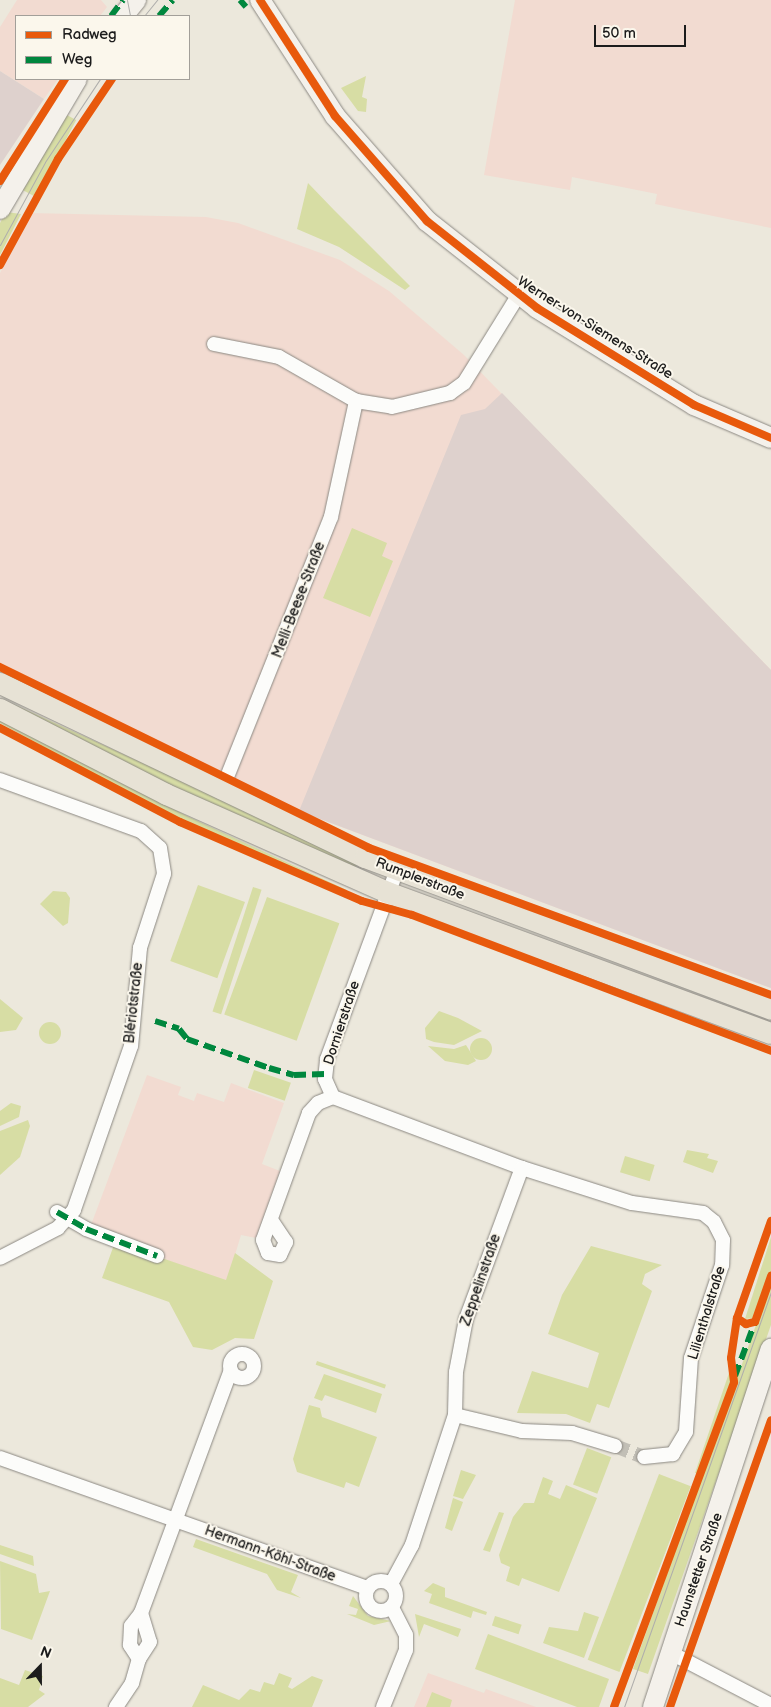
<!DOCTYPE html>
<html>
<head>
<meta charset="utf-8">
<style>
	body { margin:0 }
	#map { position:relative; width:771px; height:1707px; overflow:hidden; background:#ece8dc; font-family:"Balsamiq Sans",sans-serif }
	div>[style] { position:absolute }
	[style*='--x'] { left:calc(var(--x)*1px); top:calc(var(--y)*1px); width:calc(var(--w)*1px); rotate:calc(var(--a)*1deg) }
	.built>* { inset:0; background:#f2dbd1 }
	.industrial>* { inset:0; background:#ded1cd }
	.green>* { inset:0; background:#d7dda4; transform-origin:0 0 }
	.round { border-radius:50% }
	.street-tunnel>* { height:14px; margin-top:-7px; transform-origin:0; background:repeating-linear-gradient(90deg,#c2bfb6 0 14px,transparent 0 21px) }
	.roads { filter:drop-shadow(0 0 1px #8b8882) drop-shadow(0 0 1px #8b8882) }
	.street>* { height:14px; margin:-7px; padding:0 7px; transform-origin:7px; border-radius:7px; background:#fcfcfa }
	.street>.ring { margin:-7px; padding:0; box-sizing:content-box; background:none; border:14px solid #fcfcfa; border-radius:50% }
	.secondary>* { height:20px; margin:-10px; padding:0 10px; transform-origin:10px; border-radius:10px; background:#f4f1eb }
	.primary>* { height:21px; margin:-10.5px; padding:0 10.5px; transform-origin:10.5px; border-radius:10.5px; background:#e7e2d5 }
	.tram>* { height:1px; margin:-0.5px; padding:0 0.5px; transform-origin:0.5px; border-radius:0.5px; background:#afaeac }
	.quiet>* { height:6px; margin-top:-3px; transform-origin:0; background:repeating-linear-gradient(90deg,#00873e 0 12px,transparent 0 18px) }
	.cycleway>* { height:8px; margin:-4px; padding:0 4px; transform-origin:4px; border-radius:4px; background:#e8590c }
	span { translate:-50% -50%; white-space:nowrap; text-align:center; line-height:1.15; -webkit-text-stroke:4px #fbf7ec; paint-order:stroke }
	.street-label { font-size:14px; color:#1c1c1c }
	.legend { position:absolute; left:15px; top:15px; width:175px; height:65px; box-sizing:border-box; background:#fbf7ec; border:1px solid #a29f99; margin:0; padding:6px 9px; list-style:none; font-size:15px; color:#1c1c1c }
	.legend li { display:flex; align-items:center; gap:10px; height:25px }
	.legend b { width:25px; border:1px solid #a29f99 }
	.north { position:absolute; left:15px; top:1642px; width:50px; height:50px; -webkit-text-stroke:4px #fbf7ec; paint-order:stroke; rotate:22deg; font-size:14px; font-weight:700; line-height:20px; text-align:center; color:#1c1c1c }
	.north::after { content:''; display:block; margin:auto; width:18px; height:22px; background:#1c1c1c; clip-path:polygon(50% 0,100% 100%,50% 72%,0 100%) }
	.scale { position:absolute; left:594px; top:25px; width:92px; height:22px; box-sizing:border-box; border:2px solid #1c1c1c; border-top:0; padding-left:6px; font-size:15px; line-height:18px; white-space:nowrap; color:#1c1c1c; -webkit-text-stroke:4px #fbf7ec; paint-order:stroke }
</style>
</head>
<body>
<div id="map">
	<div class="built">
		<div style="clip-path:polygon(17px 0,101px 0,107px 7px,100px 16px,16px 16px,16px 79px,58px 79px,44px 99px,0 71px,0 27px)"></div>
		<div style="clip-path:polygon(515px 0,771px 0,771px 228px,655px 204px,657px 194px,572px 177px,570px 190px,484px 175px)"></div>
		<div style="clip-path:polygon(30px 213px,206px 217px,238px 223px,340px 260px,389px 291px,464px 355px,771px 670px,771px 988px,296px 810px,0 663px,0 273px)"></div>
		<div style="clip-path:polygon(147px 1075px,181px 1087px,178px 1095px,194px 1101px,197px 1093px,224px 1102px,231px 1083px,284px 1103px,262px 1164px,280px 1171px,256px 1238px,241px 1235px,227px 1281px,88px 1233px)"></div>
		<div style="clip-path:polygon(428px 1673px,484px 1693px,486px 1689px,536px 1707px,414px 1707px)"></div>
	</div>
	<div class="industrial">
		<div style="clip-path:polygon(0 71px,44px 99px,0 165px)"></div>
		<div style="clip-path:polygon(502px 393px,771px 670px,771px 988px,299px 811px,461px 415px,485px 409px)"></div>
	</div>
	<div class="green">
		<div style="clip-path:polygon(366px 76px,362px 97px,367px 99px,366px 112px,358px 111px,341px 88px)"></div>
		<div style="left:63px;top:113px;width:15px;height:87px;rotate:28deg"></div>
		<div style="clip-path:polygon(308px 183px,334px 210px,410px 286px,405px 290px,339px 247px,297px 229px)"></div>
		<div style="clip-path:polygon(6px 212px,21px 214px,0 255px,0 223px)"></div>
		<div style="clip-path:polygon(352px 528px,387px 543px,382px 556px,393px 561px,370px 617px,323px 598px)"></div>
		<div style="clip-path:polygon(0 698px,358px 861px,354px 871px,214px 808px)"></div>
		<div style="clip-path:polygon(0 717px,187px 816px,347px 890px,346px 893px,179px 820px,0 723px)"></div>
		<div style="left:198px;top:885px;width:50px;height:81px;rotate:20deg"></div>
		<div style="left:253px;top:887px;width:9px;height:131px;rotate:18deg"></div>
		<div style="clip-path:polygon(53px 891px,66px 892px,70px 898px,68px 923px,63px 926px,40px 904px)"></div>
		<div style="left:267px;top:897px;width:77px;height:125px;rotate:20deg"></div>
		<div style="clip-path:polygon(0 999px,23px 1018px,16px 1030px,0 1032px)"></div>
		<div style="clip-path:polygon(439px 1011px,458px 1018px,482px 1031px,454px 1045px,434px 1042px,426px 1039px,425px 1028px)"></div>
		<div class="round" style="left:39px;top:1022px;width:22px;height:22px"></div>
		<div class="round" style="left:470px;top:1038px;width:22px;height:22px"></div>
		<div style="clip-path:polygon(466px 1045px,476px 1061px,468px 1065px,445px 1061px,428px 1046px,454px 1049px)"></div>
		<div style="left:254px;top:1070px;width:39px;height:19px;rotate:19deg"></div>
		<div style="clip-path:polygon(11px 1103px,21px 1106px,19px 1117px,0 1126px,0 1111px)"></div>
		<div style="clip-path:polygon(28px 1120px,30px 1126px,20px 1157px,0 1175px,0 1131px)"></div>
		<div style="clip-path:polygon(687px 1150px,709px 1154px,707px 1158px,718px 1161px,713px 1173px,683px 1162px)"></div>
		<div style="left:625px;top:1156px;width:31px;height:17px;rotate:17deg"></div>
		<div style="clip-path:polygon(771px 1237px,771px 1272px,754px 1318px,745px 1319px)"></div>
		<div style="clip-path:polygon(115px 1242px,226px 1280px,235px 1253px,273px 1281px,254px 1339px,235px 1338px,212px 1350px,193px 1347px,169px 1302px,102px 1278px)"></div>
		<div style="clip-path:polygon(591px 1246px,662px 1265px,645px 1274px,642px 1284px,652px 1291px,609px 1408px,597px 1404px,590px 1423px,566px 1414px,517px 1413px,532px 1371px,588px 1388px,599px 1353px,548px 1334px,562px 1295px)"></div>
		<div style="clip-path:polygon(771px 1283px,771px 1325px,648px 1674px,633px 1669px)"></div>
		<div style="left:317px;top:1361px;width:73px;height:4px;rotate:19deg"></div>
		<div style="clip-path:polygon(731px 1367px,731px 1380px,698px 1474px,695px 1473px)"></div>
		<div style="clip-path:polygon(324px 1374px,382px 1394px,376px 1413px,325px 1395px,322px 1401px,314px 1398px)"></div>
		<div style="clip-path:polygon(309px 1405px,320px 1408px,322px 1417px,377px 1437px,359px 1487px,346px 1482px,344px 1488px,297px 1472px,293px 1459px)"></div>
		<div style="left:587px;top:1448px;width:26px;height:39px;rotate:21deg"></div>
		<div style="clip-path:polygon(461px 1470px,476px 1475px,463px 1499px,453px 1496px)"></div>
		<div style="left:659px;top:1474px;width:34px;height:199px;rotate:21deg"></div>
		<div style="clip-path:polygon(543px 1477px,553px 1481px,548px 1494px,560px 1499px,566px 1485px,597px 1498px,559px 1592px,522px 1578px,519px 1586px,506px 1581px,510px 1567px,501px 1563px,499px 1555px,513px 1517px,524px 1503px,534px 1503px)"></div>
		<div style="clip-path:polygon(453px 1498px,463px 1502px,452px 1531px,445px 1528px)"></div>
		<div style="clip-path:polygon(499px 1512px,504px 1513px,490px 1552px,483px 1550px)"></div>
		<div style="clip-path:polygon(196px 1539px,298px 1575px,291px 1592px,301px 1598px,277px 1590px,267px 1574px,193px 1547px)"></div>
		<div style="clip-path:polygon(0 1545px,33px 1556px,34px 1566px,0 1554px)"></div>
		<div style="clip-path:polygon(0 1561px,36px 1574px,39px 1593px,50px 1591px,32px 1640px,1px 1629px)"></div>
		<div style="clip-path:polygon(433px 1583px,445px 1588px,445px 1597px,487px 1612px,486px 1615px,473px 1611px,471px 1618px,429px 1603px,432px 1594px,424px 1591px)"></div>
		<div style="clip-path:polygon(353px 1596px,368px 1616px,391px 1621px,374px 1625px,347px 1614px,356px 1615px,358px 1609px,349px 1606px)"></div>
		<div style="clip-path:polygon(584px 1612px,599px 1617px,584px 1658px,543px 1643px,549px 1627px,578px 1631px)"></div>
		<div style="clip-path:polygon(415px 1614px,461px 1629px,458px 1637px,424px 1624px,419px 1637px)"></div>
		<div style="left:495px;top:1616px;width:28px;height:10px;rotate:18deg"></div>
		<div style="clip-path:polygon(488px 1634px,609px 1679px,599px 1707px,577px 1707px,475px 1669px)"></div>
		<div style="clip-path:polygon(25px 1670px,43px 1676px,39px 1690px,45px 1694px,28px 1707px,0 1707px,0 1678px,19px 1685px)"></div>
		<div style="clip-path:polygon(279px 1673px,292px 1678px,288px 1687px,292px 1689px,312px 1676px,323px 1680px,312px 1707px,192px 1707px,203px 1685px,239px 1700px,250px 1689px,260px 1692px,264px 1682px,274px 1685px)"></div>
		<div style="clip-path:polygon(432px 1692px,452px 1700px,450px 1707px,426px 1707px)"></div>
	</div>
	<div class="street-tunnel">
		<div style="--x:615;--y:1446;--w:31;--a:21"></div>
	</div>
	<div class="roads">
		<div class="street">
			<div style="--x:214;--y:344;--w:66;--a:11.3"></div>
			<div style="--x:279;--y:357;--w:89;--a:29.7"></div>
			<div style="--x:356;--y:401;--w:36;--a:9"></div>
			<div style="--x:392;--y:407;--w:60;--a:-13.6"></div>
			<div style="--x:450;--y:393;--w:17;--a:-36"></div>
			<div style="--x:464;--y:383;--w:102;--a:-58.2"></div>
			<div style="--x:0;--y:780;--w:150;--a:19.9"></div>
			<div style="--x:141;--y:831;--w:25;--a:42"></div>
			<div style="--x:160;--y:848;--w:26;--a:81"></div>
			<div style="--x:164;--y:874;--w:78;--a:108"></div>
			<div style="--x:140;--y:948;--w:98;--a:95.2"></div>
			<div style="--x:131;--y:1046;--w:174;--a:109.2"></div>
			<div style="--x:74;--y:1210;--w:24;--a:132"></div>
			<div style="--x:58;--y:1228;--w:65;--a:152.7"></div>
			<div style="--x:221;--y:792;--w:296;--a:-68.2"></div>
			<div style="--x:331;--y:517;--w:119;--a:-77.8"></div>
			<div style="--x:333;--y:1097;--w:202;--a:20.6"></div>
			<div style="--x:522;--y:1168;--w:115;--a:17.7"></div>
			<div style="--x:632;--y:1203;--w:72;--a:8"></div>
			<div style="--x:703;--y:1213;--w:14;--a:39"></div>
			<div style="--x:714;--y:1222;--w:20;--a:63"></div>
			<div style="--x:723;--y:1240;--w:25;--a:92"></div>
			<div style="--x:722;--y:1265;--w:98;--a:108.4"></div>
			<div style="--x:691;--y:1358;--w:74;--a:93.9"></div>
			<div style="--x:686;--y:1432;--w:26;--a:121"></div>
			<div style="--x:673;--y:1454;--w:29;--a:174"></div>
			<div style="--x:333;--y:1097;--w:20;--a:-114"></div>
			<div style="--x:325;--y:1079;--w:20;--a:-84"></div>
			<div style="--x:327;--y:1059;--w:202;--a:-69.7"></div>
			<div style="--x:57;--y:1212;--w:34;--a:30"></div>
			<div style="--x:86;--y:1229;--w:76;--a:20.8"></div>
			<div style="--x:271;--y:1220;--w:27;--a:56"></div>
			<div style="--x:286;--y:1242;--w:14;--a:115"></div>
			<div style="--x:280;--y:1255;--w:12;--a:-171"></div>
			<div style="--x:268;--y:1253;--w:14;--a:-111"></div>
			<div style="--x:263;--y:1240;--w:135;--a:-70.1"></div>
			<div style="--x:309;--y:1113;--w:13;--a:-48"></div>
			<div style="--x:318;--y:1103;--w:16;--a:-22"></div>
			<div class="ring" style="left:230px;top:1354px;width:10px;height:10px"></div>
			<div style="--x:455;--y:1415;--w:69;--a:13.4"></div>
			<div style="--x:522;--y:1431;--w:50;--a:2.3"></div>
			<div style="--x:572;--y:1433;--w:45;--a:16.8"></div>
			<div style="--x:0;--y:1458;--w:389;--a:19.5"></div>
			<div class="ring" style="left:366px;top:1581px;width:16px;height:16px"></div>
			<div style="--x:391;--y:1584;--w:44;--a:-61.7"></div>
			<div style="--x:412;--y:1545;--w:137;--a:-71.7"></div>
			<div style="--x:455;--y:1415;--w:43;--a:-88.7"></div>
			<div style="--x:456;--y:1372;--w:54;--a:-79.3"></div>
			<div style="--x:466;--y:1319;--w:161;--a:-69.7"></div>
			<div style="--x:141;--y:1613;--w:30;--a:73"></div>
			<div style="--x:150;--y:1642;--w:20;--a:123"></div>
			<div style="--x:139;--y:1659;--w:17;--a:-123"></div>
			<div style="--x:130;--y:1645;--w:19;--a:-87"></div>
			<div style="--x:131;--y:1626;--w:16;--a:-52"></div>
			<div style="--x:141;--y:1613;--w:259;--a:-69.7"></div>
			<div style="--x:671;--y:1653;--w:113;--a:27.5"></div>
			<div style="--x:116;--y:1707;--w:29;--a:-56"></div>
			<div style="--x:132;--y:1683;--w:25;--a:-74"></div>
			<div style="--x:383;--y:1707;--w:61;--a:-68"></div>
			<div style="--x:406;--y:1650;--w:15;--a:-90"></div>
			<div style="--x:406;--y:1635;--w:31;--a:-117"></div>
		</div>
		<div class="secondary">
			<div style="--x:260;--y:0;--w:138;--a:57.1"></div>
			<div style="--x:335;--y:116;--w:140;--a:48.8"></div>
			<div style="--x:427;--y:221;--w:140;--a:38.3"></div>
			<div style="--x:537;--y:308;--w:185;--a:31.7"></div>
			<div style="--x:694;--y:405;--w:84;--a:23.2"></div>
			<div style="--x:123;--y:16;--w:21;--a:-51"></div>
			<div style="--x:0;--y:209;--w:151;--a:-59.4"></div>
			<div style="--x:653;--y:1707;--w:377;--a:-71.8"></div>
		</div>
		<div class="primary">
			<div style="--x:0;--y:683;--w:404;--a:25.5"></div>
			<div style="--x:365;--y:857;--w:434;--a:20.5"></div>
			<div style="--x:0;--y:709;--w:186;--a:27.1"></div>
			<div style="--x:166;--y:794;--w:242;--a:23.9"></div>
			<div style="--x:387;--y:892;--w:409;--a:20.2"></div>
		</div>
	</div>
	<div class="tram">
		<div style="--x:127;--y:0;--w:16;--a:79"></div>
		<div style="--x:144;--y:16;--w:21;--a:-51"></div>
		<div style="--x:0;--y:245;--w:94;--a:-61.5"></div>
		<div style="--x:45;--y:162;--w:100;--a:-56.5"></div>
		<div style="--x:624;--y:1707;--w:440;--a:-70.5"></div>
	</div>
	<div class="quiet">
		<div style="--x:240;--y:0;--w:9;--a:49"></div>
		<div style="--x:111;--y:16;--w:20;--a:-53"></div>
		<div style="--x:159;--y:16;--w:21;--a:-49"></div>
		<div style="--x:155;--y:1021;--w:25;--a:18"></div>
		<div style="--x:179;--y:1029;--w:13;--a:51"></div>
		<div style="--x:187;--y:1039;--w:87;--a:19.5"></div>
		<div style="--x:269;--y:1068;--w:26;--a:16"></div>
		<div style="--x:294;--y:1075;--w:31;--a:-2"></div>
		<div style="--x:57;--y:1212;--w:34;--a:30"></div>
		<div style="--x:86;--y:1229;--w:76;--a:20.8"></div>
		<div style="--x:735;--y:1376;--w:58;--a:-69.7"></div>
	</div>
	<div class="cycleway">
		<div style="--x:260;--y:0;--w:138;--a:57.1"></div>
		<div style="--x:335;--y:116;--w:140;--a:48.8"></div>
		<div style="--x:427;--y:221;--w:140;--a:38.3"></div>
		<div style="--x:537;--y:308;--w:185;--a:31.7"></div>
		<div style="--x:694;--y:405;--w:84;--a:23.2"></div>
		<div style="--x:0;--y:181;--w:121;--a:-57.5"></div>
		<div style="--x:0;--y:265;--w:121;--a:-61.3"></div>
		<div style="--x:58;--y:159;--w:97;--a:-56"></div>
		<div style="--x:0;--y:667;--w:411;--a:26.1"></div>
		<div style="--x:369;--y:848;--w:428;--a:20.1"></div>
		<div style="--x:0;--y:728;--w:203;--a:27.6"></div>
		<div style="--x:180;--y:822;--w:198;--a:23.5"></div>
		<div style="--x:362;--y:901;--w:52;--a:15.6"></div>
		<div style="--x:412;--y:915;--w:384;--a:20.7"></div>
		<div style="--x:737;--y:1318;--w:11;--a:34"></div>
		<div style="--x:746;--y:1324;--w:9;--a:-13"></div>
		<div style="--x:755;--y:1322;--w:49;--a:-70.8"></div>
		<div style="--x:614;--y:1707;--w:346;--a:-69.7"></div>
		<div style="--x:734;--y:1382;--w:24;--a:-97"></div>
		<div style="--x:731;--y:1358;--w:40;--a:-81.5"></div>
		<div style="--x:737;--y:1318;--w:103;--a:-70.7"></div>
		<div style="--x:670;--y:1707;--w:304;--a:-70.6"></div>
	</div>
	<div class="street-label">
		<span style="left:595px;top:328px;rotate:32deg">Werner-von-Siemens-Straße</span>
		<span style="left:299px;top:600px;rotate:-69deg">Melli-Beese-Straße</span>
		<span style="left:420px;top:879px;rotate:21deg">Rumplerstraße</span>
		<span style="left:134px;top:1003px;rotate:-84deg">Blériotstraße</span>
		<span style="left:342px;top:1023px;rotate:-72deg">Dornierstraße</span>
		<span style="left:481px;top:1280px;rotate:-71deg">Zeppelinstraße</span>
		<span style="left:707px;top:1313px;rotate:-73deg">Lilienthalstraße</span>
		<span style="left:270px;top:1554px;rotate:20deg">Hermann-Köhl-Straße</span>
		<span style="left:699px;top:1570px;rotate:-71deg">Haunstetter Straße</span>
	</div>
	<ul class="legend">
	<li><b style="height:6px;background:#e8590c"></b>Radweg</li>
	<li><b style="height:6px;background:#00873e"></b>Weg</li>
	</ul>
	<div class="north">N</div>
	<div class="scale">50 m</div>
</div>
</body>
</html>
